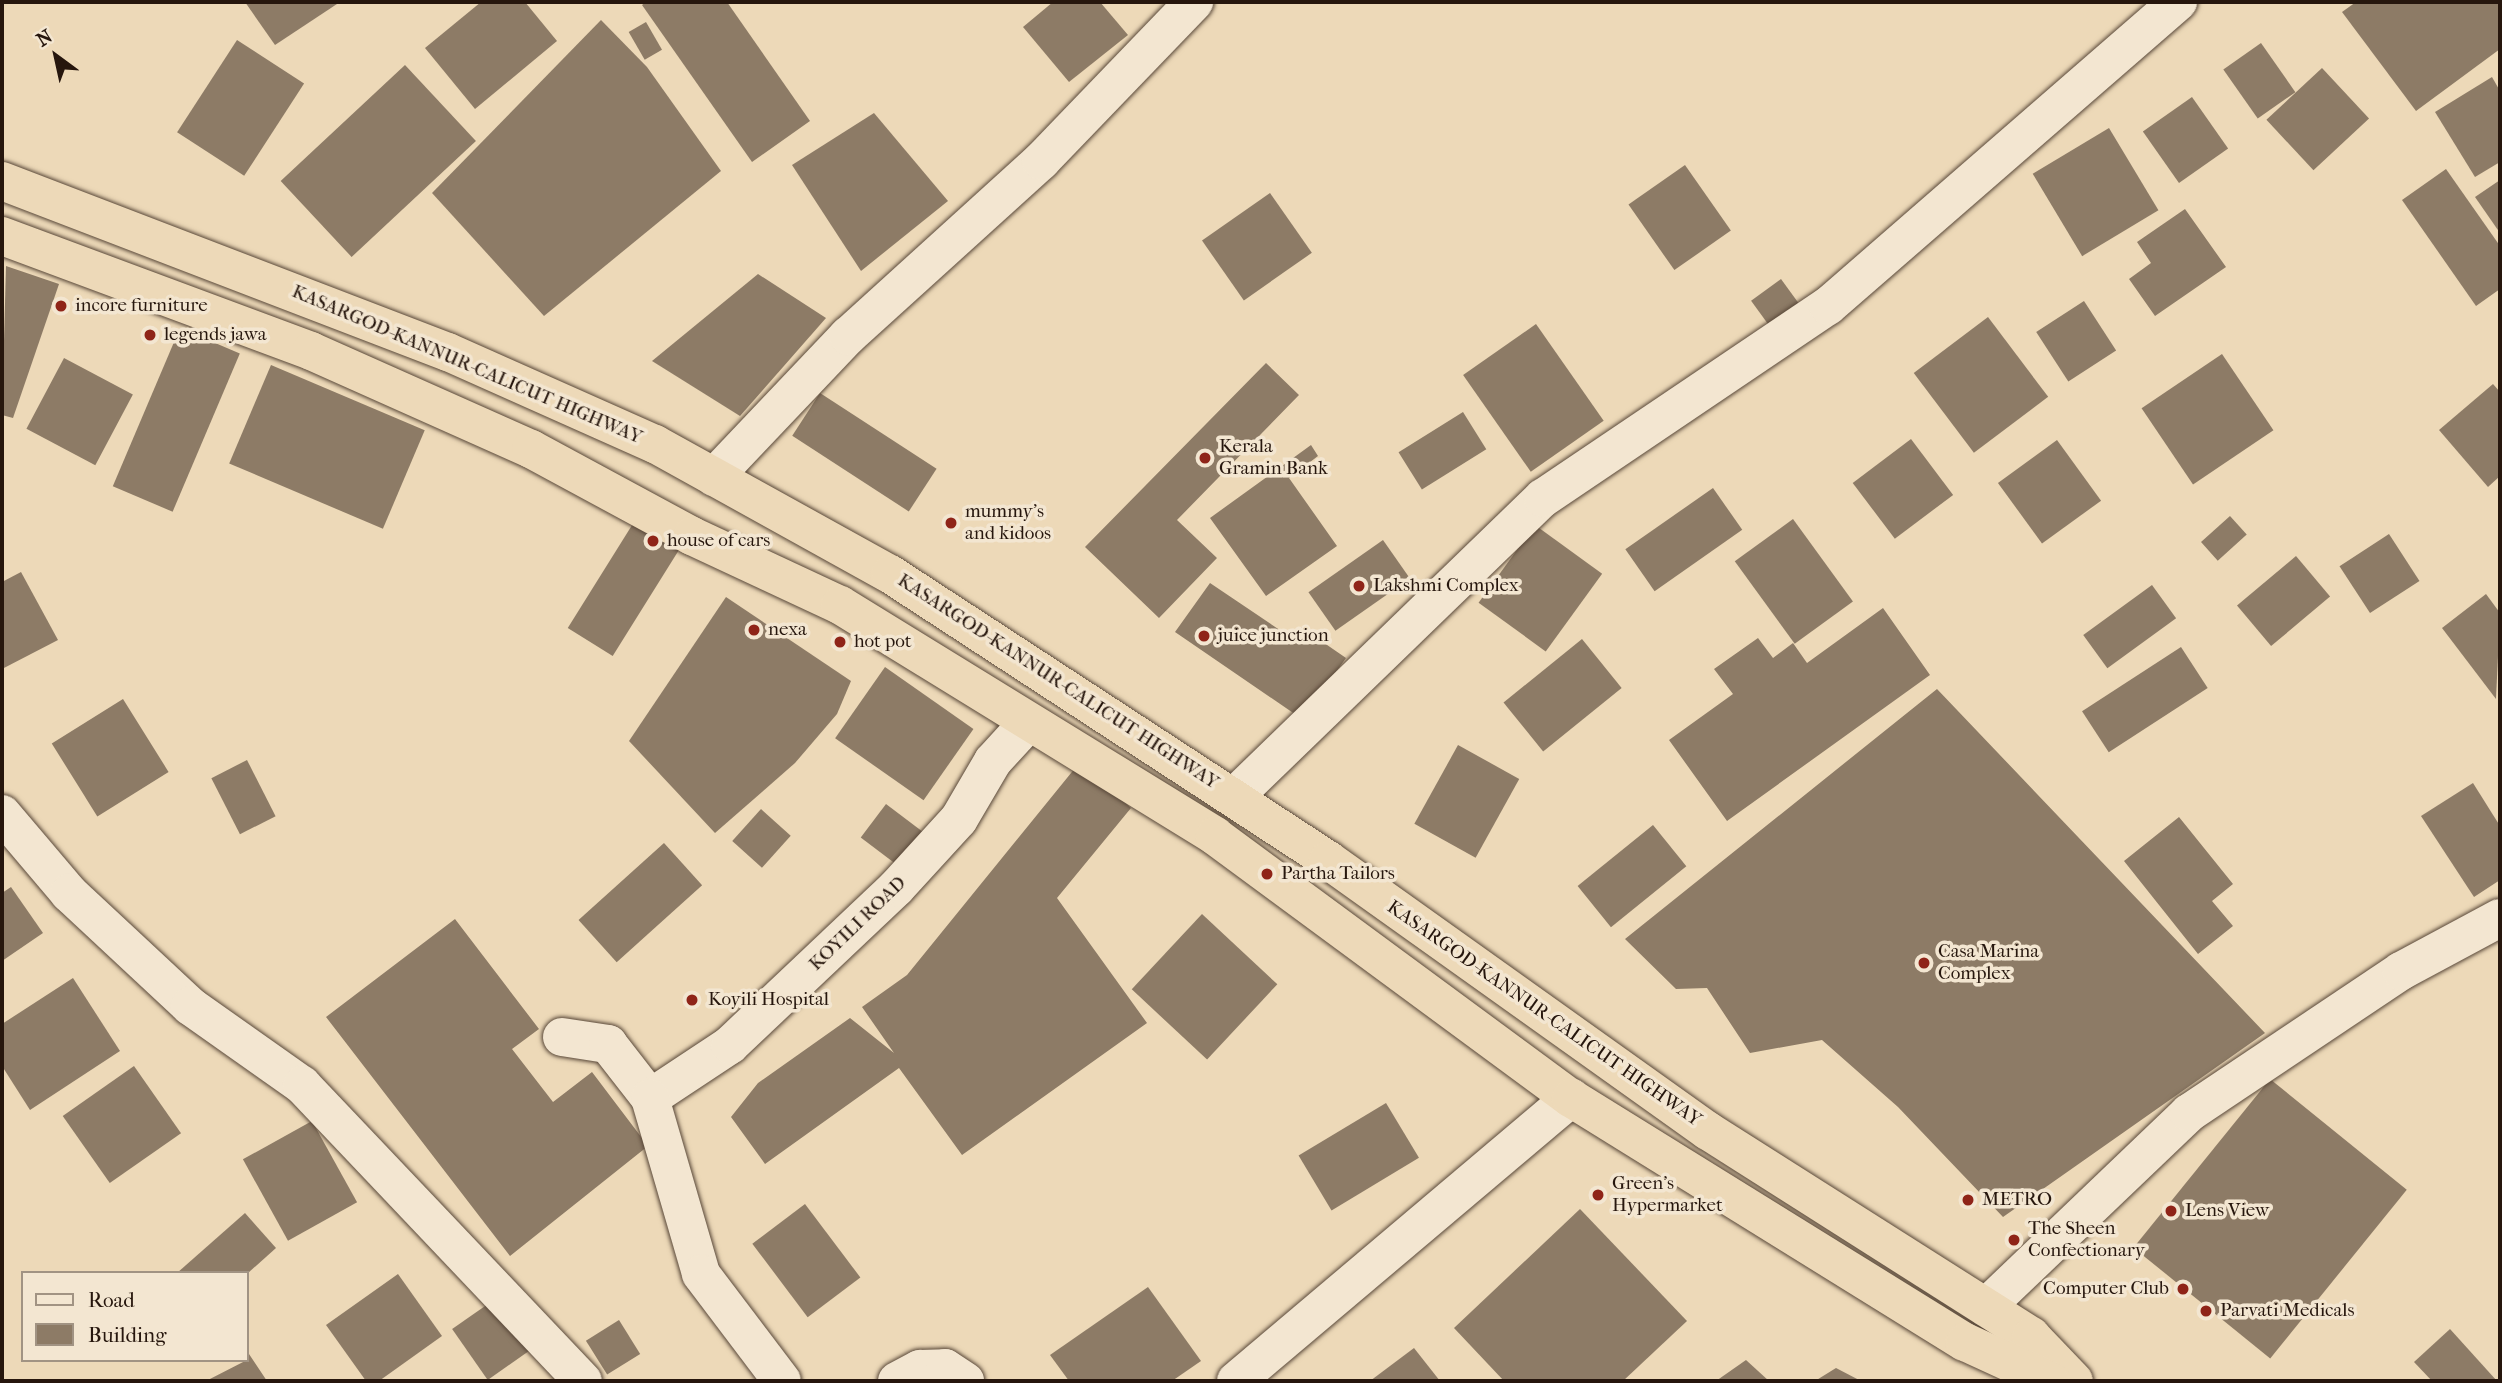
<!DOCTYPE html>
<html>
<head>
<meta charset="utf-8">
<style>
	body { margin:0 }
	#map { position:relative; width:2502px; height:1383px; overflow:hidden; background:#edd9b8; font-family:"IM FELL French Canon",serif }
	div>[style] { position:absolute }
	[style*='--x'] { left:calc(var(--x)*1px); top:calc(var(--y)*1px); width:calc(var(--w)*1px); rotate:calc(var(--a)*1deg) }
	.building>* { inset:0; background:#8d7b66; transform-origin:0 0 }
	.roads { filter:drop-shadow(0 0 2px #584738) drop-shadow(0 0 2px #584738) }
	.minor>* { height:38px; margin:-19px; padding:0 19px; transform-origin:19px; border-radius:19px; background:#f3e6d1 }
	.trunk>* { height:38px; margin:-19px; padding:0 19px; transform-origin:19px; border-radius:19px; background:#edd9b8 }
	.dots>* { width:19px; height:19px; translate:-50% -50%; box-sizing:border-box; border:4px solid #f3e6d1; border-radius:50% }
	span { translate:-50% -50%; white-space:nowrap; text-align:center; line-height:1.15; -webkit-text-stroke:7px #f3e6d1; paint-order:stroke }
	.poi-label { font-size:19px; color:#26160d }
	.left { translate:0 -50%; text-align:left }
	.right { translate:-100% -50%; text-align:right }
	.street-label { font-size:19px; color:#26160d }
	.frame { position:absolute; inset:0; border:4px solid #26160d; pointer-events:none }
	.legend { position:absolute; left:21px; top:1271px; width:228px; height:91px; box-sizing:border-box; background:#f3e6d1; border:2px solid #a19383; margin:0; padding:9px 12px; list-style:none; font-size:21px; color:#26160d }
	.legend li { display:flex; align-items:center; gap:14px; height:35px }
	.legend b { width:35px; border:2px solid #a19383 }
	.north { position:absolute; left:21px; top:21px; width:70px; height:70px; -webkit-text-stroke:5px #f3e6d1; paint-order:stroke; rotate:327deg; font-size:19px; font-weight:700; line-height:28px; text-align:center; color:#26160d }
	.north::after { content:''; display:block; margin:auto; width:24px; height:32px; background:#26160d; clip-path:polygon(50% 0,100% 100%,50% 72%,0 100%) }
</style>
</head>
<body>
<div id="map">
	<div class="building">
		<div style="clip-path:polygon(245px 2px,340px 2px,275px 45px)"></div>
		<div style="clip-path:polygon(481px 2px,525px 2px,557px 41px,475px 109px,425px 48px)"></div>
		<div style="clip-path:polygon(646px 2px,727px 2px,810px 121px,752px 162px,642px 5px)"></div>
		<div style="clip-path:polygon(1053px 2px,1100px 2px,1128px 35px,1069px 82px,1023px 27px)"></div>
		<div style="clip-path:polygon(2356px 2px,2500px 2px,2500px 49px,2416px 111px,2342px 12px)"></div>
		<div style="clip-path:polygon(601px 20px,647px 67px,721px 171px,544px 316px,432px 193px)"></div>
		<div style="left:646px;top:22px;width:32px;height:20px;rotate:60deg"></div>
		<div style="left:237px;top:40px;width:80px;height:110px;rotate:33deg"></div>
		<div style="left:2261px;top:43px;width:60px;height:46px;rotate:55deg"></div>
		<div style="left:405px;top:65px;width:104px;height:170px;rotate:47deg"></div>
		<div style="left:2322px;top:68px;width:69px;height:76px;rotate:47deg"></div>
		<div style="clip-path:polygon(2492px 77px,2500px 91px,2500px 162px,2475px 177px,2435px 112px)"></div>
		<div style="left:2192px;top:97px;width:63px;height:60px;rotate:55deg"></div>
		<div style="clip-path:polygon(874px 113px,948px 201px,861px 271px,792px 165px)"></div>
		<div style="left:2109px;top:128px;width:96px;height:89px;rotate:59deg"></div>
		<div style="left:1685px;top:165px;width:80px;height:69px;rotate:55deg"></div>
		<div style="clip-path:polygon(2446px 169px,2500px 246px,2500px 289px,2476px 306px,2402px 200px)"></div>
		<div style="clip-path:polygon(2500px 180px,2500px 233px,2475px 197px)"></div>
		<div style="left:1270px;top:193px;width:73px;height:83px;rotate:55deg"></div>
		<div style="clip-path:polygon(2185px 209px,2226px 267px,2155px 316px,2129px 279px,2151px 263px,2137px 242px)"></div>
		<div style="clip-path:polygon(6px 266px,59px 284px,13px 418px,2px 415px)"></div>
		<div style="clip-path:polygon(758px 274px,826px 318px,740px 416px,652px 361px)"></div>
		<div style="left:1781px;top:279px;width:39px;height:37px;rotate:54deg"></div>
		<div style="left:2084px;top:301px;width:59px;height:57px;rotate:57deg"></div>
		<div style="left:1988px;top:317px;width:100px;height:93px;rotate:53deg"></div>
		<div style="left:1536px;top:324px;width:118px;height:89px;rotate:55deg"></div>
		<div style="left:180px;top:328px;width:65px;height:172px;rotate:23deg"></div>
		<div style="left:2222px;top:354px;width:92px;height:97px;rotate:56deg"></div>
		<div style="left:64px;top:358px;width:78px;height:80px;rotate:28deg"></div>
		<div style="clip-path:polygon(1266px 363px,1299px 395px,1177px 520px,1217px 558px,1159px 618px,1085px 547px)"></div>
		<div style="left:271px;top:365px;width:167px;height:107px;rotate:23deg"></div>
		<div style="clip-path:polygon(2493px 384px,2500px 392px,2500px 476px,2488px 487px,2439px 430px)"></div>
		<div style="left:820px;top:393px;width:139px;height:51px;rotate:33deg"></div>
		<div style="left:1463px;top:412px;width:44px;height:76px;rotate:58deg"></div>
		<div style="left:1911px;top:439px;width:70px;height:73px;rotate:53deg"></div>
		<div style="left:2057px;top:440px;width:75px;height:73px;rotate:54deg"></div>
		<div style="clip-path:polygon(1311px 445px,1318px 456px,1289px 478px,1337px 546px,1266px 596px,1210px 518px)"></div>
		<div style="left:1713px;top:488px;width:51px;height:107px;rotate:55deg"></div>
		<div style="left:2230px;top:516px;width:25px;height:39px;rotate:48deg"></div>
		<div style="left:1793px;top:519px;width:102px;height:72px;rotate:54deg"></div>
		<div style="left:634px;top:522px;width:53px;height:125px;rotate:32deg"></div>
		<div style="left:1535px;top:525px;width:83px;height:96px;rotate:36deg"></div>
		<div style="left:2389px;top:534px;width:56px;height:59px;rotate:57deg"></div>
		<div style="left:1383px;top:540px;width:47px;height:91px;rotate:55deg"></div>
		<div style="left:2296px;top:556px;width:53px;height:77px;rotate:50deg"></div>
		<div style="clip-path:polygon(21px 572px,58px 640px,2px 669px,2px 582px)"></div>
		<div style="clip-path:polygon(1210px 583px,1293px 639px,1301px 627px,1346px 658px,1302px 719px,1175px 632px)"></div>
		<div style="left:2152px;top:585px;width:41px;height:85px;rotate:54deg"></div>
		<div style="clip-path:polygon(2486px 594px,2500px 613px,2496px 699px,2442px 628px)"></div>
		<div style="clip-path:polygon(726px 597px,851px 681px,837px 714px,795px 763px,715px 833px,629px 741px)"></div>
		<div style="clip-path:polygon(1883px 608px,1930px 675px,1727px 821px,1669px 740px,1733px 694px,1714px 669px,1758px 638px,1773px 658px,1793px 643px,1807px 663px)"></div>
		<div style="left:1582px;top:639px;width:63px;height:101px;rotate:51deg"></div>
		<div style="left:2181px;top:647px;width:49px;height:118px;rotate:57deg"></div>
		<div style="left:885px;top:667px;width:108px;height:87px;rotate:35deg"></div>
		<div style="clip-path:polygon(1937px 689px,2265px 1033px,2003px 1217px,1898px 1107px,1822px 1040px,1750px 1053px,1707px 988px,1676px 989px,1625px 939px)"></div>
		<div style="left:123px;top:699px;width:86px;height:84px;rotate:58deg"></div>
		<div style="left:1458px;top:745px;width:70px;height:90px;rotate:29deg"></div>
		<div style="left:247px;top:760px;width:63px;height:40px;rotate:63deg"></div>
		<div style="clip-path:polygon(1080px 762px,1131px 808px,1057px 898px,1147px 1023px,962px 1155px,899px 1068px,765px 1164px,731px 1117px,758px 1083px,850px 1018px,894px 1053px,862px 1007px,907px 975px)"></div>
		<div style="clip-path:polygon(2473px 783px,2500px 826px,2500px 880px,2474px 897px,2421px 816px)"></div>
		<div style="left:886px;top:804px;width:53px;height:42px;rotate:37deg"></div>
		<div style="left:761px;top:809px;width:40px;height:43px;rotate:42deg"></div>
		<div style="clip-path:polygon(2179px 817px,2233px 884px,2212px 901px,2233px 926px,2198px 954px,2124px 861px)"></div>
		<div style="left:1653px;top:825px;width:53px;height:97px;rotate:51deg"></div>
		<div style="left:664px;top:843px;width:57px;height:115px;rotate:48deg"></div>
		<div style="clip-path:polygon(11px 887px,43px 933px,2px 961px,2px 893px)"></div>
		<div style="left:1202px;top:914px;width:103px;height:103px;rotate:43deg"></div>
		<div style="clip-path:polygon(455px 919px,539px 1029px,512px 1049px,553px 1102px,592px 1072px,648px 1146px,510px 1256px,326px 1017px)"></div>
		<div style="clip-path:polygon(73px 978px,120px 1051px,30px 1110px,2px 1066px,2px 1024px)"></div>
		<div style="left:134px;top:1066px;width:82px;height:87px;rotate:55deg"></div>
		<div style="left:2270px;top:1079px;width:176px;height:217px;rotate:39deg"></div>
		<div style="left:1386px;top:1103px;width:64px;height:102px;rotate:59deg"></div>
		<div style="left:312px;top:1121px;width:93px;height:79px;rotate:61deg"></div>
		<div style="left:805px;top:1204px;width:92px;height:66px;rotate:53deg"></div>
		<div style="clip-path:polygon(1580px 1209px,1687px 1321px,1623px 1381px,1504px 1381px,1454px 1328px)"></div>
		<div style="clip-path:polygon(245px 1213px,276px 1248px,248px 1273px,177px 1273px)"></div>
		<div style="clip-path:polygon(398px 1274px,442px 1336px,379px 1381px,366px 1381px,326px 1325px)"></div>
		<div style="clip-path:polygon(1148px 1287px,1201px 1361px,1172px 1381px,1069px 1381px,1050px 1355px)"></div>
		<div style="left:498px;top:1297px;width:62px;height:56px;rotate:55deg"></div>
		<div style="left:619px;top:1320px;width:40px;height:39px;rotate:58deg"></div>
		<div style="clip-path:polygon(2450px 1329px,2497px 1381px,2432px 1381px,2414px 1362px)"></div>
		<div style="clip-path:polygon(1414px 1348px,1440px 1381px,1370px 1381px)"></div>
		<div style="clip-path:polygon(249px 1354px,267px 1381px,206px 1381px,247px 1360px)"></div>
		<div style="clip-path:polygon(1746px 1360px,1769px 1381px,1716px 1381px)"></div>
		<div style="clip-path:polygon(1836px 1368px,1861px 1381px,1815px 1381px)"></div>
	</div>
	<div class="roads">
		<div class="minor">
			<div style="--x:714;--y:477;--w:195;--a:-46.5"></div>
			<div style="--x:848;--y:336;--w:261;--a:-42.2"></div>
			<div style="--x:1041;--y:161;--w:221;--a:-46.1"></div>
			<div style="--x:1234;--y:797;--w:430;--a:-44.1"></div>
			<div style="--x:1543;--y:498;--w:344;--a:-34"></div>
			<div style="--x:1828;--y:306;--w:464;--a:-41"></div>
			<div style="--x:2;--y:814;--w:104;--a:49.7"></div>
			<div style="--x:69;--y:893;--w:166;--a:43"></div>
			<div style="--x:190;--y:1006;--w:137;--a:35.2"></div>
			<div style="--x:302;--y:1085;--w:408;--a:46.5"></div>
			<div style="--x:562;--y:1037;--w:47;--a:8.7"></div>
			<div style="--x:608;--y:1044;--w:68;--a:52.1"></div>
			<div style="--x:650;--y:1098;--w:96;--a:-33.5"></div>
			<div style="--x:730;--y:1045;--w:228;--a:-43.4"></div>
			<div style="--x:896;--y:888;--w:93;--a:-47.6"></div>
			<div style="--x:959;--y:819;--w:67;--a:-59.6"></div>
			<div style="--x:993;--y:761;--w:49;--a:-47.5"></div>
			<div style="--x:650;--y:1098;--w:183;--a:73.8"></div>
			<div style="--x:701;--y:1274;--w:134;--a:52.9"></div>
			<div style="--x:1986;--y:1307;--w:281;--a:-43.7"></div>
			<div style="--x:2189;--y:1113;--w:255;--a:-33.8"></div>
			<div style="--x:2401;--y:971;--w:112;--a:-28.2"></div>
			<div style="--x:897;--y:1381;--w:26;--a:-28"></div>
			<div style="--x:920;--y:1369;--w:25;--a:-2"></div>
			<div style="--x:945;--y:1368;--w:24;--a:33"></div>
			<div style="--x:1236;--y:1381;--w:439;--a:-40.2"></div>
		</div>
		<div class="trunk">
			<div style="--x:2;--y:181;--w:478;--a:21"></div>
			<div style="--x:448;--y:352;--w:227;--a:24"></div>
			<div style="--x:655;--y:444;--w:269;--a:29"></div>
			<div style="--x:890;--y:574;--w:523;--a:33.14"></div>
			<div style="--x:1328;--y:860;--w:467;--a:35.5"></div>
			<div style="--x:1708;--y:1131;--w:383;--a:32.4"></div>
			<div style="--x:2031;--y:1336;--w:62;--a:46.3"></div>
			<div style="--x:2;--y:236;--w:330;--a:20.4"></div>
			<div style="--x:311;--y:351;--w:241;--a:24"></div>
			<div style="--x:531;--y:449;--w:183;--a:28.4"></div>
			<div style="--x:692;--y:536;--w:163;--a:25"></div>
			<div style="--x:840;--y:605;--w:440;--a:31.6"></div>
			<div style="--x:1215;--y:836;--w:442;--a:36.4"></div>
			<div style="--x:1571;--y:1098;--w:463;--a:31.8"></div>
			<div style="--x:1965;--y:1342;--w:94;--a:24.6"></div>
		</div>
	</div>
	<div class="dots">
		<div style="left:61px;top:306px;background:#8f2418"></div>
		<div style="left:150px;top:335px;background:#8f2418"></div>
		<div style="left:1205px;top:458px;background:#8f2418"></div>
		<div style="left:951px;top:523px;background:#8f2418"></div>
		<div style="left:653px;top:541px;background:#8f2418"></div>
		<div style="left:1359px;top:586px;background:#8f2418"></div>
		<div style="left:754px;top:630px;background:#8f2418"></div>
		<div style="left:1204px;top:636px;background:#8f2418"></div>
		<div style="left:840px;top:642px;background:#8f2418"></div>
		<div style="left:1267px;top:874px;background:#8f2418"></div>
		<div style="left:1924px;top:963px;background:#8f2418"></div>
		<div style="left:692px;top:1000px;background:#8f2418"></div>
		<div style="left:1598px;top:1195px;background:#8f2418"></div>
		<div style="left:1968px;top:1200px;background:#8f2418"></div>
		<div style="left:2171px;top:1211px;background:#8f2418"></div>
		<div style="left:2014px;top:1240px;background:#8f2418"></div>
		<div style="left:2183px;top:1289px;background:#8f2418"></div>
		<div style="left:2206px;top:1311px;background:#8f2418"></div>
	</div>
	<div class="poi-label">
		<span class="left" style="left:75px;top:306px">incore furniture</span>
		<span class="left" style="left:164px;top:335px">legends jawa</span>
		<span class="left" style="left:1219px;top:458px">Kerala<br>Gramin Bank</span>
		<span class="left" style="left:965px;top:523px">mummy's<br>and kidoos</span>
		<span class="left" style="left:667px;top:541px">house of cars</span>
		<span class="left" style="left:1373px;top:586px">Lakshmi Complex</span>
		<span class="left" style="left:768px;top:630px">nexa</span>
		<span class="left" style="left:1218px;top:636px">juice junction</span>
		<span class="left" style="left:854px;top:642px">hot pot</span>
		<span class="left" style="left:1281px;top:874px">Partha Tailors</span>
		<span class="left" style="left:1938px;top:963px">Casa Marina<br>Complex</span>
		<span class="left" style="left:708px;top:1000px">Koyili Hospital</span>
		<span class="left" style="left:1612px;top:1195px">Green's<br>Hypermarket</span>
		<span class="left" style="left:1982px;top:1200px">METRO</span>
		<span class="left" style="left:2185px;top:1211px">Lens View</span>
		<span class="left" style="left:2028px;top:1240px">The Sheen<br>Confectionary</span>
		<span class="right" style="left:2169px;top:1289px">Computer Club</span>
		<span class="left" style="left:2220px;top:1311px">Parvati Medicals</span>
	</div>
	<div class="street-label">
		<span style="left:467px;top:365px;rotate:23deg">KASARGOD-KANNUR-CALICUT HIGHWAY</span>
		<span style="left:1058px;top:682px;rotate:33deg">KASARGOD-KANNUR-CALICUT HIGHWAY</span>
		<span style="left:858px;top:924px;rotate:-44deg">KOYILI ROAD</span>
		<span style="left:1544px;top:1014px;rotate:35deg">KASARGOD-KANNUR-CALICUT HIGHWAY</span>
	</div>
	<div class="frame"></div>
	<ul class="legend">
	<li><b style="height:9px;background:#f3e6d1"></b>Road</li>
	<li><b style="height:19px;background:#8d7b66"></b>Building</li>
	</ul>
	<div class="north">N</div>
</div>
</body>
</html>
